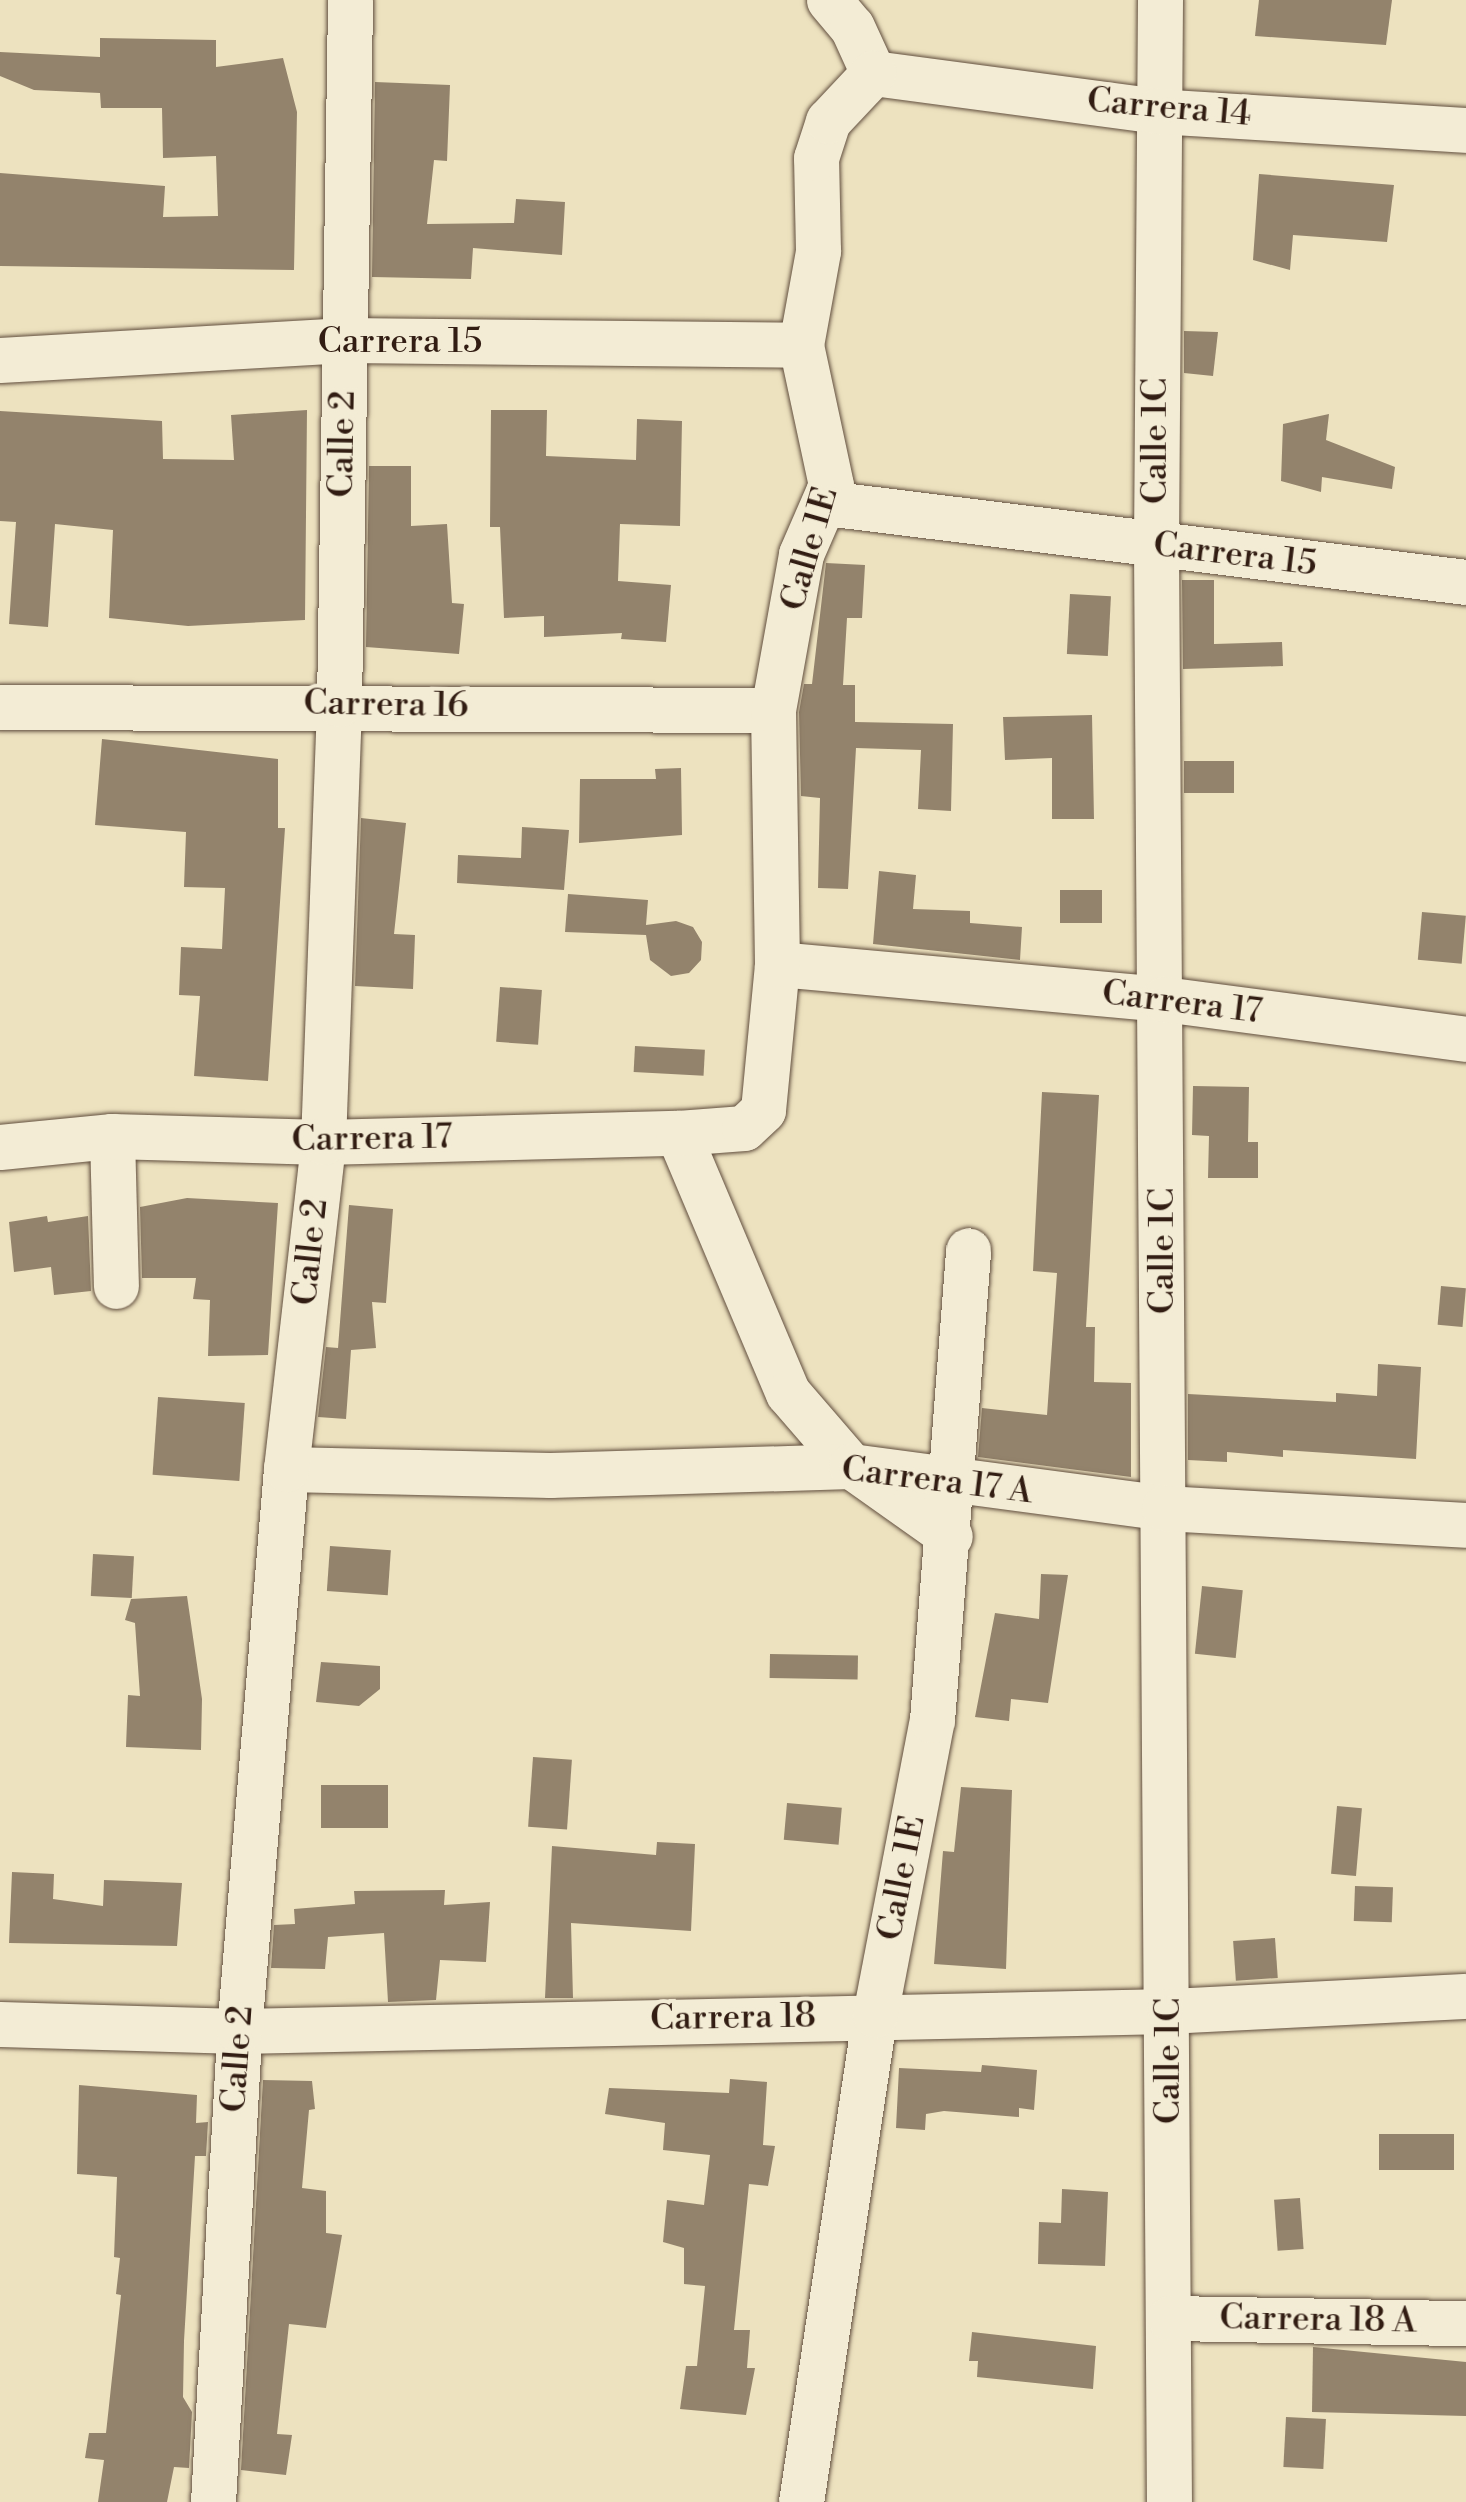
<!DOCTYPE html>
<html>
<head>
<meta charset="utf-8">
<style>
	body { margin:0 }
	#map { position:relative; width:1466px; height:2502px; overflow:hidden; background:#ede2bf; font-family:"Libre Bodoni",serif }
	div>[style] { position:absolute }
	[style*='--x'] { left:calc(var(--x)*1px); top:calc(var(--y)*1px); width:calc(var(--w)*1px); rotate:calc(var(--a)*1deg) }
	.building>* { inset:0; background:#93836c; transform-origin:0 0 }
	.roads { filter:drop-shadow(0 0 2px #614e3e) drop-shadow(0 0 2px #614e3e) }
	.minor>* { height:45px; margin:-22.5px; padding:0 22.5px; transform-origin:22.5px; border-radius:22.5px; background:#f3ecd5 }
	span { translate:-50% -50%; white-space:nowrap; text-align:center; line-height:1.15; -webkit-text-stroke:8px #f3ecd5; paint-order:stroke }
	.street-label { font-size:35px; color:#321d13 }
</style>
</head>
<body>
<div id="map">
	<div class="building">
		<div style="clip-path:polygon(1259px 0,1392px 0,1386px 45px,1255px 36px)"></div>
		<div style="clip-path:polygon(100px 38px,216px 40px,216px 67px,283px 58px,297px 112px,294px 270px,0 266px,0 173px,165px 186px,163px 217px,218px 216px,216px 156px,163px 158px,162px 108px,101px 108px,100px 93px,34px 90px,0 76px,0 52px,100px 57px)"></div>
		<div style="clip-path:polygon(375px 82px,450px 85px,447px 161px,434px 160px,427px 224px,514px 223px,516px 199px,565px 202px,562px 255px,473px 248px,471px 279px,372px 277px)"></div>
		<div style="clip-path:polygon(1259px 174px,1394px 185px,1387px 242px,1293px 235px,1290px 270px,1253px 260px)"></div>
		<div style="clip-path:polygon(1184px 331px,1218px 332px,1213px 376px,1184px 373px)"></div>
		<div style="clip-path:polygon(307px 410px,305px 620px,188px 626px,109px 618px,113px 530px,55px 524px,48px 627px,9px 624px,16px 522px,0 521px,0 411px,162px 421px,163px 459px,234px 460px,231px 415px)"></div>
		<div style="clip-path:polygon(491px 410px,547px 410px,546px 456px,636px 460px,637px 419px,682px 421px,680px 526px,620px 524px,618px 581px,671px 585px,666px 642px,621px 639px,622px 633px,544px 637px,544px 616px,504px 618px,500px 527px,490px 527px)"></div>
		<div style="clip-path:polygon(1329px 414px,1326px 440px,1395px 467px,1392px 489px,1322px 477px,1321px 492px,1281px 481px,1283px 424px)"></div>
		<div style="clip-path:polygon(369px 466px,411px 466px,411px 526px,447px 524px,452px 603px,464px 604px,459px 654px,366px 647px)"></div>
		<div style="clip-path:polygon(826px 563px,865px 565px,862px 618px,847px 618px,843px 685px,855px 685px,855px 722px,953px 724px,951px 811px,918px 809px,921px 750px,856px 748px,848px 889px,818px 888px,820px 798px,801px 796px,799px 712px,804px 684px,812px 684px)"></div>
		<div style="clip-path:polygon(1182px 580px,1214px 580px,1214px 644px,1282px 642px,1283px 666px,1183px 669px)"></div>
		<div style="left:1070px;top:594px;width:41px;height:60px;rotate:3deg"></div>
		<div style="clip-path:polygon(1092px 715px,1094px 819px,1052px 819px,1052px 758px,1005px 760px,1003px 717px)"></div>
		<div style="clip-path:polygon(102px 739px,278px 759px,278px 828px,285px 828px,268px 1081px,194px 1076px,200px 996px,179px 995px,181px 947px,222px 949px,225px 888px,184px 887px,186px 832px,95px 825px)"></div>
		<div style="left:1184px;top:761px;width:50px;height:32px"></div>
		<div style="clip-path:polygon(681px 768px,682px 835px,579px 843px,580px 779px,656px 779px,655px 769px)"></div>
		<div style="clip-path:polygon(361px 818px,406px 823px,394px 934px,415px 935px,413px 989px,355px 986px)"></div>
		<div style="clip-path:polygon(522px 827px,569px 830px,564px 890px,457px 883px,458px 855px,521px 858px)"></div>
		<div style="clip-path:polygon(879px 871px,916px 875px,913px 909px,970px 911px,970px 923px,1022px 927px,1020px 960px,873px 944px)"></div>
		<div style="left:1102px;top:890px;width:33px;height:42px;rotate:90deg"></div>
		<div style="clip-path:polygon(568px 894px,648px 900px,646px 925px,676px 921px,693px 927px,702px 942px,701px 960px,689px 973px,671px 976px,650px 960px,646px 935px,565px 932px)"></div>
		<div style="left:1422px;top:912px;width:44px;height:48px;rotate:5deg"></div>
		<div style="left:500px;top:987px;width:42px;height:55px;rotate:4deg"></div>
		<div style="left:635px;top:1046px;width:70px;height:26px;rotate:3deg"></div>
		<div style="clip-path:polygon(1193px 1086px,1249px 1087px,1248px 1142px,1258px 1142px,1258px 1178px,1208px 1178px,1209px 1136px,1192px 1135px)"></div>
		<div style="clip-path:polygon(1042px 1092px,1099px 1095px,1086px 1327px,1095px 1327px,1094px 1382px,1131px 1383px,1131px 1477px,978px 1457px,982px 1408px,1047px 1415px,1057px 1273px,1033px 1271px)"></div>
		<div style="clip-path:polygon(187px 1198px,278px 1203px,268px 1355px,208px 1356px,210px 1300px,193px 1299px,196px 1278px,142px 1278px,140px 1207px)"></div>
		<div style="clip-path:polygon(349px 1205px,393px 1209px,386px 1303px,372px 1302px,376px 1348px,351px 1350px,346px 1419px,318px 1417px,326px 1347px,338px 1348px)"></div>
		<div style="clip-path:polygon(47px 1216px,48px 1222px,88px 1216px,91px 1291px,54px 1295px,51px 1267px,14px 1272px,9px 1222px)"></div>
		<div style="left:1441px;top:1286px;width:25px;height:39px;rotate:5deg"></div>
		<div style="clip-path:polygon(1378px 1364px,1421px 1367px,1416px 1459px,1283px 1450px,1283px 1457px,1227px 1452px,1227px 1462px,1188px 1460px,1188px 1394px,1336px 1402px,1336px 1393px,1377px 1396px)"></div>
		<div style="left:158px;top:1397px;width:87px;height:78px;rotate:4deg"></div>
		<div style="left:330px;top:1546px;width:61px;height:45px;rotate:4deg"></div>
		<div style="left:93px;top:1554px;width:41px;height:42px;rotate:3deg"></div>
		<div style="clip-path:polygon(1041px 1574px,1068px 1575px,1048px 1703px,1011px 1699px,1009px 1721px,975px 1717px,995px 1613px,1039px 1619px)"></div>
		<div style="left:1202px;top:1586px;width:41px;height:68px;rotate:6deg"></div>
		<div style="clip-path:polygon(187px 1596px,202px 1699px,201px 1750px,126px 1747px,128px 1695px,140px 1696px,135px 1623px,125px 1620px,131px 1599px)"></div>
		<div style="left:770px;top:1654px;width:88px;height:24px;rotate:1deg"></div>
		<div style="clip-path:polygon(321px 1662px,380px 1666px,380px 1689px,359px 1706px,316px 1702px)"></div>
		<div style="left:533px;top:1757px;width:39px;height:70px;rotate:4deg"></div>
		<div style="left:388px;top:1785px;width:43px;height:67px;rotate:90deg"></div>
		<div style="clip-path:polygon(961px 1787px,1012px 1790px,1006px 1969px,934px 1964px,943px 1851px,954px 1852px)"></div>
		<div style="left:787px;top:1803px;width:55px;height:37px;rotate:5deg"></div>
		<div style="left:1337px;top:1806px;width:25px;height:68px;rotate:5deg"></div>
		<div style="clip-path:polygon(657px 1842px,695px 1844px,691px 1931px,571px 1923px,573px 1998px,545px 1998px,552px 1846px,656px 1855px)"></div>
		<div style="clip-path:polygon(12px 1872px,54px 1874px,53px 1899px,103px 1906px,104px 1880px,182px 1883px,177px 1946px,9px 1943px)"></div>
		<div style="left:1355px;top:1886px;width:38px;height:35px;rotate:2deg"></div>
		<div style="clip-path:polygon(445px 1890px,444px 1905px,490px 1902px,486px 1962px,440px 1960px,436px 2000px,388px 2002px,384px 1933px,328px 1937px,325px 1969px,271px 1968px,274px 1925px,295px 1924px,294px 1909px,355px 1904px,354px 1891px)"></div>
		<div style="left:1275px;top:1938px;width:40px;height:42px;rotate:86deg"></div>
		<div style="clip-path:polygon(982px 2065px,1037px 2070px,1034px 2110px,1019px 2108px,1019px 2117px,944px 2111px,926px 2114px,925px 2130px,896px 2128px,899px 2068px,981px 2072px)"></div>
		<div style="clip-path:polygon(730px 2079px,767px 2082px,763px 2145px,775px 2146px,768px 2186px,749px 2184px,734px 2330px,750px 2330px,747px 2368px,755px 2368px,746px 2415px,680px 2409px,686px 2366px,697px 2366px,705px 2286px,684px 2284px,684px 2248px,663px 2242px,667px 2200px,704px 2205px,710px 2155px,663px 2150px,665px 2123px,605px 2114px,609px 2088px,729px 2093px)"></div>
		<div style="clip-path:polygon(263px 2080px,312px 2081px,315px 2109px,309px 2110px,302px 2188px,326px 2191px,326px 2233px,342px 2235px,326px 2328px,289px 2324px,277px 2434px,292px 2435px,286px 2475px,241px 2470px)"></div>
		<div style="clip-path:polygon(79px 2085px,197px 2095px,196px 2123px,208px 2122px,206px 2156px,195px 2156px,184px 2341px,183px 2397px,192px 2412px,189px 2468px,174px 2467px,167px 2502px,98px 2502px,104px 2460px,85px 2458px,89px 2433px,106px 2433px,121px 2295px,116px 2294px,120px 2258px,114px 2257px,117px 2177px,77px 2174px)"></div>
		<div style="left:1454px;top:2134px;width:36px;height:75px;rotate:90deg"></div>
		<div style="clip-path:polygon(1062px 2189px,1108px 2192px,1105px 2266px,1038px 2264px,1039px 2222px,1061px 2223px)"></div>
		<div style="left:1300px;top:2198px;width:51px;height:26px;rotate:86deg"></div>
		<div style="clip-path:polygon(972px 2332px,1096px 2346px,1093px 2389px,977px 2377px,978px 2361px,969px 2361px)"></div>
		<div style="clip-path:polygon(1313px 2347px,1466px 2362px,1466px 2416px,1312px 2412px)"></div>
		<div style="left:1286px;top:2417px;width:40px;height:50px;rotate:3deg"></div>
	</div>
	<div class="roads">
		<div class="minor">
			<div style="--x:829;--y:0;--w:35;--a:50"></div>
			<div style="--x:852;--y:27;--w:51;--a:65.5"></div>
			<div style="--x:1160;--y:0;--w:547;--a:90.42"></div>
			<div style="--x:1156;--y:547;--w:1955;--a:89.62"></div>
			<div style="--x:873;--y:73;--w:286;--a:7.6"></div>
			<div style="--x:1156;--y:111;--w:311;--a:3.5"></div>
			<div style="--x:0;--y:360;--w:346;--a:-3.3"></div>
			<div style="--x:345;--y:340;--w:456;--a:0.6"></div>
			<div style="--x:826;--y:503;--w:645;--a:7.04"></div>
			<div style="--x:0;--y:707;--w:773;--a:0.22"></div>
			<div style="--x:777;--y:964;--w:388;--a:5.2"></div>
			<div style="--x:1163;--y:999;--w:306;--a:7.5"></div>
			<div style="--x:678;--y:1133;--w:282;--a:67.1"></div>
			<div style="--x:788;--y:1393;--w:96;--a:49.2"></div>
			<div style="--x:851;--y:1466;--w:121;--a:35.3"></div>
			<div style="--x:112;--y:1136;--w:150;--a:88.5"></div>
			<div style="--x:0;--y:1147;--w:113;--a:-5.6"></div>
			<div style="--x:112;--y:1136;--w:211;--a:1.6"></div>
			<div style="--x:323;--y:1142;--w:355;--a:-1.5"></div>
			<div style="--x:678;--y:1133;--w:66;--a:-4.3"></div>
			<div style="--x:744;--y:1128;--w:26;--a:-43"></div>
			<div style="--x:763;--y:1110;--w:147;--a:-84.5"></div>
			<div style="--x:777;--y:964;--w:254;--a:-90.9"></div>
			<div style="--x:773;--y:710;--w:158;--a:-79.8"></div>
			<div style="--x:801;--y:554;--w:75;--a:-66.5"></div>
			<div style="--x:831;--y:485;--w:143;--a:-102.1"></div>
			<div style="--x:801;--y:345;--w:96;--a:-79.7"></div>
			<div style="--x:818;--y:251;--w:93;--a:-91.2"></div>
			<div style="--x:816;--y:158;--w:39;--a:-72"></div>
			<div style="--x:828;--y:121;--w:66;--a:-46.8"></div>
			<div style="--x:286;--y:1469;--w:264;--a:1.3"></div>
			<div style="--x:550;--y:1475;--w:301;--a:-1.7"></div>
			<div style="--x:851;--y:1466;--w:316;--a:7.6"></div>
			<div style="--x:1164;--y:1508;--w:302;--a:3.2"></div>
			<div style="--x:0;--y:2024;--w:239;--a:1.7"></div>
			<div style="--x:239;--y:2031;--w:930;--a:-1.23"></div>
			<div style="--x:1169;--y:2011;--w:297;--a:-2.9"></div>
			<div style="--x:1170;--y:2318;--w:296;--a:1"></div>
			<div style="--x:213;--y:2502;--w:472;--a:-86.8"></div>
			<div style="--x:239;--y:2031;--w:564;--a:-85.22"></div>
			<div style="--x:286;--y:1469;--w:329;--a:-83.5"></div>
			<div style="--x:323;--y:1142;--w:438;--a:-87.9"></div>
			<div style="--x:339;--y:704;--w:704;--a:-89.1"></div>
			<div style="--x:801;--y:2502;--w:493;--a:-81.4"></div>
			<div style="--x:875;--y:2015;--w:300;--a:-79.1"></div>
			<div style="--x:932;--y:1720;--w:471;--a:-85.6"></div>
		</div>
	</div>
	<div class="street-label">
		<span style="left:1169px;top:108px;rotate:5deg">Carrera 14</span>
		<span style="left:400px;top:342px">Carrera 15</span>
		<span style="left:1156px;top:441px;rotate:-90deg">Calle 1C</span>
		<span style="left:343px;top:444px;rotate:-89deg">Calle 2</span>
		<span style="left:810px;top:549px;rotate:-74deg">Calle 1E</span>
		<span style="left:1235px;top:555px;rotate:7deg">Carrera 15</span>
		<span style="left:386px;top:705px;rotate:1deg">Carrera 16</span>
		<span style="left:1182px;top:1003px;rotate:7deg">Carrera 17</span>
		<span style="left:372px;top:1139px;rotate:-1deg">Carrera 17</span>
		<span style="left:1163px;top:1251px;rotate:-90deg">Calle 1C</span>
		<span style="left:311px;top:1252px;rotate:-84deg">Calle 2</span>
		<span style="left:937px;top:1481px;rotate:7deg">Carrera 17 A</span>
		<span style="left:902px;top:1878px;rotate:-79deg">Calle 1E</span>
		<span style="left:733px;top:2018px;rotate:-1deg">Carrera 18</span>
		<span style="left:238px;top:2059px;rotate:-86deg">Calle 2</span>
		<span style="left:1169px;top:2061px;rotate:-90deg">Calle 1C</span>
		<span style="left:1318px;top:2320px;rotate:1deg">Carrera 18 A</span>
	</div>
</div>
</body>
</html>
